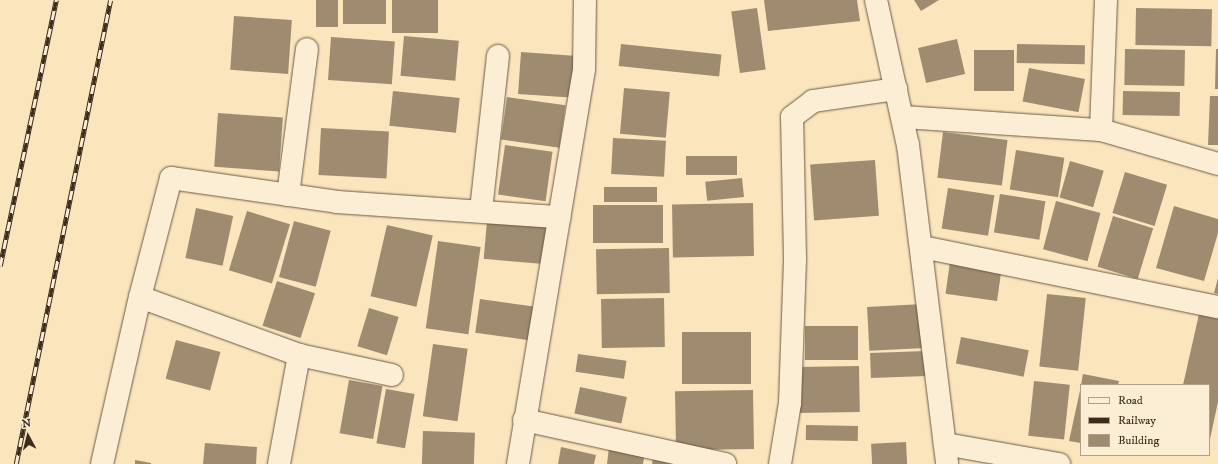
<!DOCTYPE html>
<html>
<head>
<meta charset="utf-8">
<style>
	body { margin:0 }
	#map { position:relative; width:1218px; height:464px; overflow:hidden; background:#fae5bd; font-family:"IM FELL DW Pica",serif }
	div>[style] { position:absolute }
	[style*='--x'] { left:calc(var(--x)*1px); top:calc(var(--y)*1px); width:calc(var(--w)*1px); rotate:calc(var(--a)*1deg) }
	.building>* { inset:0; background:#9f8c70; transform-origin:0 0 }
	.roads { filter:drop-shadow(0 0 1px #6c5a44) drop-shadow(0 0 1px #6c5a44) }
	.minor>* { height:22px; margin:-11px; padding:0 11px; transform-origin:11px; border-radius:11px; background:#fceed4 }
	.rail>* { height:4.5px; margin-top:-2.25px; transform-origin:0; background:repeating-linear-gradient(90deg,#fceed4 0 9px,#3d2b1c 0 18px); box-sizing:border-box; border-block:1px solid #3d2b1c }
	span { translate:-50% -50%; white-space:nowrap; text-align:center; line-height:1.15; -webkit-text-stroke:3.5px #fceed4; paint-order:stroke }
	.legend { position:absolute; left:1080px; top:384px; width:130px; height:72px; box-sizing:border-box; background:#fceed4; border:1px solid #b0a08a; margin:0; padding:5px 7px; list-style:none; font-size:12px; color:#3d2b1c }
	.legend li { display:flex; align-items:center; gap:8px; height:20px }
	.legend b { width:20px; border:1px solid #b0a08a }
	.north { position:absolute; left:8px; top:416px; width:40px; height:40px; -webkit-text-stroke:3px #fceed4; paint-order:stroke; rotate:353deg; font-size:11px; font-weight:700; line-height:16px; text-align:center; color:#3d2b1c }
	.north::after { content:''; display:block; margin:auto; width:14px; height:18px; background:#3d2b1c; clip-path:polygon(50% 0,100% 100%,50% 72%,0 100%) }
</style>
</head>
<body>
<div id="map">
	<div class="building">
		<div style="left:316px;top:0;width:22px;height:27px"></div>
		<div style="left:343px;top:0;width:43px;height:24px"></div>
		<div style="left:392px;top:0;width:46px;height:33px"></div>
		<div style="clip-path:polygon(764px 0,857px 0,860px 21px,768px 31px)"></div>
		<div style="clip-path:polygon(914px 0,939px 0,921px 11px)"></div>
		<div style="left:757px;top:8px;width:62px;height:26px;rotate:82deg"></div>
		<div style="left:1136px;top:8px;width:76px;height:37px;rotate:1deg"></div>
		<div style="left:234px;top:16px;width:58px;height:54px;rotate:4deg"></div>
		<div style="left:404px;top:36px;width:55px;height:40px;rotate:5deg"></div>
		<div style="left:331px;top:37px;width:64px;height:43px;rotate:4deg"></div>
		<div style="left:957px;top:39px;width:36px;height:40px;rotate:77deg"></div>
		<div style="left:621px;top:44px;width:101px;height:22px;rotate:6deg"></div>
		<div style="left:1017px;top:44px;width:68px;height:19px;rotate:1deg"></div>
		<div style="left:1125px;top:49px;width:60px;height:36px;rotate:1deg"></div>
		<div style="clip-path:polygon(1216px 49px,1218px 49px,1218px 89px,1215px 89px)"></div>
		<div style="left:974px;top:50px;width:40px;height:41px"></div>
		<div style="left:521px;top:52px;width:56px;height:42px;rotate:4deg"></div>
		<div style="left:1029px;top:68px;width:57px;height:34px;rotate:11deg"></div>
		<div style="left:624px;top:88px;width:46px;height:46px;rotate:5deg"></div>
		<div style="left:393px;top:91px;width:67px;height:35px;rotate:6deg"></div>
		<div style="left:1123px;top:91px;width:57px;height:24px;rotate:1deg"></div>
		<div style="clip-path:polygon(1210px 96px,1218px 96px,1218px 145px,1208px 145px)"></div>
		<div style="left:507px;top:97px;width:59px;height:43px;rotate:8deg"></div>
		<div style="left:218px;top:113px;width:65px;height:54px;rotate:4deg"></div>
		<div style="left:321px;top:128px;width:68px;height:47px;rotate:3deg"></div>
		<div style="left:943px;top:132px;width:65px;height:46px;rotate:7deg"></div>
		<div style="left:613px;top:138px;width:53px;height:36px;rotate:3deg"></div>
		<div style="left:505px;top:145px;width:48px;height:50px;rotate:8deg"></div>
		<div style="left:1016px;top:150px;width:49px;height:40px;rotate:9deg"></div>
		<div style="left:686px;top:156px;width:51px;height:19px"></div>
		<div style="left:875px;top:160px;width:56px;height:65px;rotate:86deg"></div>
		<div style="left:1070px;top:161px;width:35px;height:38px;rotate:16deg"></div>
		<div style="left:1125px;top:172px;width:44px;height:43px;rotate:17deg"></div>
		<div style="left:742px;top:178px;width:19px;height:37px;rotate:84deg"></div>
		<div style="left:604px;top:187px;width:53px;height:15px"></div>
		<div style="left:948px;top:188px;width:47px;height:41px;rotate:9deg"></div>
		<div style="left:1000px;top:194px;width:46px;height:39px;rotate:9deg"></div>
		<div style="left:1056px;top:201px;width:46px;height:50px;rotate:15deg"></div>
		<div style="left:753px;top:203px;width:53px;height:81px;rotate:89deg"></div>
		<div style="left:663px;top:205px;width:38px;height:70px;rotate:90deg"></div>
		<div style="clip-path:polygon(1174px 206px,1218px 219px,1218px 233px,1204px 281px,1156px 268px)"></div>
		<div style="left:196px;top:208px;width:38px;height:51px;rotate:12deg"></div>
		<div style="left:247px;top:211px;width:45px;height:62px;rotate:17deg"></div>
		<div style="left:1113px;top:216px;width:42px;height:53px;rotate:17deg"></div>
		<div style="left:294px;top:221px;width:38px;height:58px;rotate:15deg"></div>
		<div style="left:487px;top:221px;width:60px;height:38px;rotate:5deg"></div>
		<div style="left:387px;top:225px;width:47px;height:73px;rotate:13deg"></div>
		<div style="left:438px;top:241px;width:43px;height:88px;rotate:8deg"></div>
		<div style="left:669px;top:248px;width:45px;height:73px;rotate:89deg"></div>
		<div style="left:950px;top:262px;width:52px;height:32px;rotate:8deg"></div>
		<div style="clip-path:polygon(1218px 278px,1218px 294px,1214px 293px)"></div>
		<div style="left:277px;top:281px;width:40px;height:47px;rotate:18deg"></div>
		<div style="left:1047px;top:294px;width:39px;height:73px;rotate:6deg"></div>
		<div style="left:664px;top:298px;width:49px;height:63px;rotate:89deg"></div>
		<div style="left:480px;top:299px;width:56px;height:34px;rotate:8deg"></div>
		<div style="left:923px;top:304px;width:44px;height:56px;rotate:87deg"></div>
		<div style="left:369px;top:308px;width:31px;height:40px;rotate:17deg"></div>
		<div style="clip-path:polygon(1199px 314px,1218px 318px,1218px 402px,1210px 439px,1209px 385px,1183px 385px)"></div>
		<div style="left:805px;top:326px;width:53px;height:34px"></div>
		<div style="left:682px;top:332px;width:69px;height:52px"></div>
		<div style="left:961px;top:337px;width:69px;height:27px;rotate:11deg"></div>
		<div style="left:176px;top:340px;width:46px;height:40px;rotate:15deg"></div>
		<div style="left:433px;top:344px;width:35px;height:73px;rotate:8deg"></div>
		<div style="left:926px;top:351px;width:25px;height:56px;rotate:88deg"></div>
		<div style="left:578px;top:354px;width:49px;height:18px;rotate:8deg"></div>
		<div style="left:859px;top:366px;width:46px;height:63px;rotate:89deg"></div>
		<div style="clip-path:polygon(1083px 374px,1119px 381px,1118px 385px,1081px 385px)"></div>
		<div style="left:349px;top:380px;width:34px;height:54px;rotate:10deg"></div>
		<div style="left:1034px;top:381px;width:36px;height:55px;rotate:6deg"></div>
		<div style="clip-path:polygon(1081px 386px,1081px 443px,1069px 441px)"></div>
		<div style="left:580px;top:387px;width:48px;height:27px;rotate:12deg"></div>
		<div style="left:386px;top:389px;width:29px;height:55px;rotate:10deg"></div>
		<div style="left:753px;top:390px;width:59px;height:78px;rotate:89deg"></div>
		<div style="left:806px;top:425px;width:52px;height:15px;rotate:1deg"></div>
		<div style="left:423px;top:431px;width:52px;height:33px;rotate:2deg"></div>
		<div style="left:906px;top:442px;width:22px;height:35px;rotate:87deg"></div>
		<div style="clip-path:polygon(205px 443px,257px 447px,256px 464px,203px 464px)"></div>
		<div style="clip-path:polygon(561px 447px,596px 455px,594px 464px,558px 464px)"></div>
		<div style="clip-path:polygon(609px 447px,645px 452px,643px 464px,607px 464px)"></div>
		<div style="clip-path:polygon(653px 458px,680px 464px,652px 464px)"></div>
		<div style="clip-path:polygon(135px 460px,151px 463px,151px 464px,135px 464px)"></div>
	</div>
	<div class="roads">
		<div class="minor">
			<div style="--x:876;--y:0;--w:148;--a:77.6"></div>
			<div style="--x:908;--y:145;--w:321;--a:83"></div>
			<div style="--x:903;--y:117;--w:198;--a:3.8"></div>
			<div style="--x:1101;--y:130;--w:122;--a:16.2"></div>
			<div style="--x:1101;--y:130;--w:130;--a:-87.8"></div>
			<div style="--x:288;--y:195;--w:147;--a:-82.6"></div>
			<div style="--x:481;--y:210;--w:155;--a:-83.7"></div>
			<div style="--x:922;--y:247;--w:302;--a:11.5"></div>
			<div style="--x:140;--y:297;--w:123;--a:-75.4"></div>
			<div style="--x:171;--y:178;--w:168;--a:8.2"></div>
			<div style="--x:337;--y:202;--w:223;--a:3.9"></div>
			<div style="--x:524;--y:420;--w:206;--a:12.3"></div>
			<div style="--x:945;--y:444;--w:116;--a:10"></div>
			<div style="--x:102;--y:464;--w:171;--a:-77.2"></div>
			<div style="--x:140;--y:297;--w:169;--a:20"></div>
			<div style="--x:299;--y:355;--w:95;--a:12.1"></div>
			<div style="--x:279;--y:464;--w:111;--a:-79.6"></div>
			<div style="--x:518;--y:464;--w:400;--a:-80.5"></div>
			<div style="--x:584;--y:69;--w:69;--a:-89.2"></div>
			<div style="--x:780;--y:464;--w:62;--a:-80.7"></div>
			<div style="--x:790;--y:403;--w:145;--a:-88"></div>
			<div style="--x:795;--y:258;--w:141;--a:-91.2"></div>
			<div style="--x:792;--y:117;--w:26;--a:-37"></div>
			<div style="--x:813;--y:101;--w:84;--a:-8.2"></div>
		</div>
	</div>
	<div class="rail">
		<div style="--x:0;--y:266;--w:272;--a:-78.1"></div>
		<div style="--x:16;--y:464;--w:473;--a:-78.5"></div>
	</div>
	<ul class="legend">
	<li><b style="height:5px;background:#fceed4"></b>Road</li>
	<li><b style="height:5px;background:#3d2b1c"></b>Railway</li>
	<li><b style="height:11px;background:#9f8c70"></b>Building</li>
	</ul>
	<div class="north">N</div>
</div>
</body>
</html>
